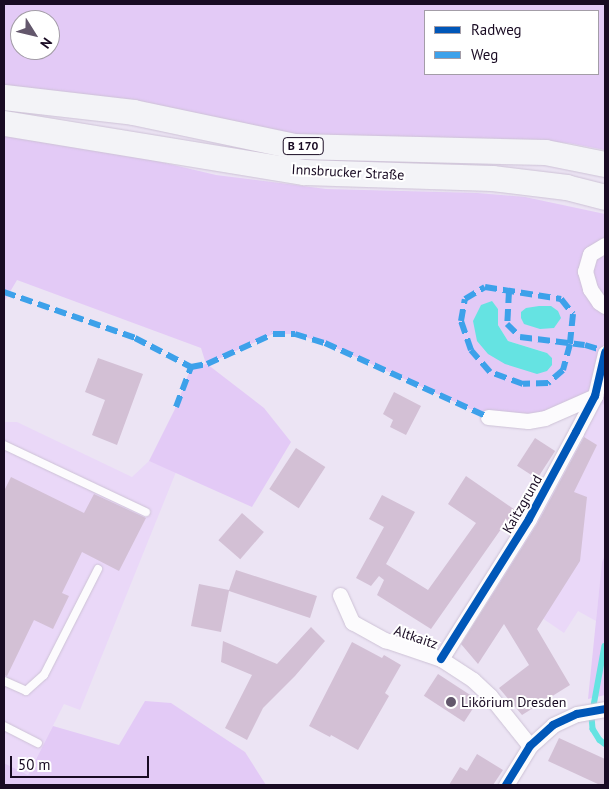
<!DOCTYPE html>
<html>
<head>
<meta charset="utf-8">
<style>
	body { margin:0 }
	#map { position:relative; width:609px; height:789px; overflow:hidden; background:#ece4f4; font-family:"PT Sans",sans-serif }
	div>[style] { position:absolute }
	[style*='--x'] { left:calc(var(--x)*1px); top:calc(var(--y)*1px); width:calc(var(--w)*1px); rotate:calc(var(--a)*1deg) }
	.built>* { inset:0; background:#ead8f8 }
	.green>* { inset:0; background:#e3caf6 }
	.water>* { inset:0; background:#65e3e2 }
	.stream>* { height:5.5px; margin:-2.75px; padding:0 2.75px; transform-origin:2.75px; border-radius:2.75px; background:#65e3e2 }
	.building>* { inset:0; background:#d3c0d5; transform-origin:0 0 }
	.roads { filter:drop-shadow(0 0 1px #cdc2d6) drop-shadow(0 0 1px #cdc2d6) }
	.lane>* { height:8px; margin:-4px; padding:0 4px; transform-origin:4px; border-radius:4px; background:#fcfbfd }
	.street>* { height:15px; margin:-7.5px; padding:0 7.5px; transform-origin:7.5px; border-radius:7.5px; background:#fcfbfd }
	.primary>* { height:25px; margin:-12.5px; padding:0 12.5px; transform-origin:12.5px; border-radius:12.5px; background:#f3f3f7 }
	.quiet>* { height:6px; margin-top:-3px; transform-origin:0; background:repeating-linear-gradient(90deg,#3da1ea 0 12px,transparent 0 18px) }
	.cycleway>* { height:8px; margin:-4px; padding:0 4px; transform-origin:4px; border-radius:4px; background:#0057b8 }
	.dots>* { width:14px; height:14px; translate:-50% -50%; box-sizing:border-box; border:2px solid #fff; border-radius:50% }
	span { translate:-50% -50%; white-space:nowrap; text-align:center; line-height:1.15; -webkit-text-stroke:4px #fff; paint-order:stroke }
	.shield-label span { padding:1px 4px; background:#fff; border:1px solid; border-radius:4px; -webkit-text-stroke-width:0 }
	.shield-label { font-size:12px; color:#190b23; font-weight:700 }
	.street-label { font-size:14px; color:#190b23 }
	.poi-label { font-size:14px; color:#190b23 }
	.left { translate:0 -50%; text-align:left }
	.frame { position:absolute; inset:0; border:5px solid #190b23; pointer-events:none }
	.legend { position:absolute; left:424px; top:10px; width:175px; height:65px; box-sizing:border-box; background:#fff; border:1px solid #a39da7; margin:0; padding:6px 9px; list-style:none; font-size:15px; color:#190b23 }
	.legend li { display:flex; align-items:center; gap:10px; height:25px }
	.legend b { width:25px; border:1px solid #a39da7 }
	.north { position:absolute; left:10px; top:10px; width:50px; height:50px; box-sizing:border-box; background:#fff; border:1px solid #a39da7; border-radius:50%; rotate:126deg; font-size:14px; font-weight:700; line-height:20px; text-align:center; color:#190b23 }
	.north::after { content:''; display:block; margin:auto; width:18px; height:22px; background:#63576c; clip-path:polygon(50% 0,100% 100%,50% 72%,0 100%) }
	.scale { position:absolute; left:10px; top:756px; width:139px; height:22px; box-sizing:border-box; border:2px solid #190b23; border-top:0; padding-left:6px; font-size:15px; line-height:18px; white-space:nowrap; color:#190b23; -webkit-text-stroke:4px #fff; paint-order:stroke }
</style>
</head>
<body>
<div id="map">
	<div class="built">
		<div style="clip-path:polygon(595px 396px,605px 406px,605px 555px,602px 562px,596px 621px,578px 611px,564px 633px,526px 607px,519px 617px,485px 596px)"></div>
		<div style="clip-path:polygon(4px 422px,17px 422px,132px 477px,149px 461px,176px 472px,80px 710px,64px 704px,28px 775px,4px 763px)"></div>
	</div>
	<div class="green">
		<div style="clip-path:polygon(evenodd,4px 4px,605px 4px,605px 150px,568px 143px,510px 139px,294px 135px,110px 98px,4px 85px,4px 4px,425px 11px,598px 11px,598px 74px,425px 74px,425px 11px,4px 4px,20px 20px,50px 20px,50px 50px,20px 50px,20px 20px)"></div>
		<div style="clip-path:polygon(evenodd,4px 136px,35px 137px,127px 154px,216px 175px,280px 183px,326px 189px,477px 193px,525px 197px,605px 214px,605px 406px,595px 396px,545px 418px,488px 417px,325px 343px,295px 334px,273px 334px,207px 364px,264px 408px,291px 442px,252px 507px,149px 461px,176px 407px,191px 367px,206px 364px,201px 348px,17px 280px,4px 302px,4px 136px,491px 301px,498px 309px,498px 325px,508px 341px,547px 353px,477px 341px,491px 301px)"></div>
		<div style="clip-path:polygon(605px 555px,605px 695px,588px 699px,602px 562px)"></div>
		<div style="clip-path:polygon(145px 701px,171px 703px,245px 752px,266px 785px,4px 785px,4px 763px,28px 775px,53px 726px,119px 745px)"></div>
	</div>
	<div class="water">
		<div style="clip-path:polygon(492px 301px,498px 309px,498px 325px,508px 341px,547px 353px,552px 358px,552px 365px,547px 371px,537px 374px,505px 364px,488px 354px,477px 341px,473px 321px,481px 305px)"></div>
		<div style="clip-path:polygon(539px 306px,551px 306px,558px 311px,561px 318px,554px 328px,540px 329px,524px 324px,521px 318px,521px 312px,526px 308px)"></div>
	</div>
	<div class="stream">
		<div style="--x:605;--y:646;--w:72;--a:100.4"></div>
		<div style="--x:592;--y:717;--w:12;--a:85"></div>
		<div style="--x:593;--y:729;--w:13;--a:58"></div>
		<div style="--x:600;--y:740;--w:6;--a:39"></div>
	</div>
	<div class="building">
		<div style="clip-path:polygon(98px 358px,143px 374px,117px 445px,92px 435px,105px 400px,85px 392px)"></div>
		<div style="clip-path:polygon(394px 392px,421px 406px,406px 435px,390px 427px,393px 420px,383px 414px)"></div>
		<div style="clip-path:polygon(584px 437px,597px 445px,574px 492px,587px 497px,580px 561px,537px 629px,570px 685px,522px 715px,499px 688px,529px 665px,504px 624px,478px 664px,461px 644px,537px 524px)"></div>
		<div style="left:535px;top:438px;width:24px;height:33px;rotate:33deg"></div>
		<div style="left:296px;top:448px;width:35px;height:49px;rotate:33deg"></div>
		<div style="clip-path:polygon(466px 476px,521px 514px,513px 526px,506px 522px,431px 629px,377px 595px,384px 580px,379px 576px,371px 586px,356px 578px,384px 527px,369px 519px,382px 495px,415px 512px,386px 564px,428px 590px,476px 523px,448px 504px)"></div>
		<div style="clip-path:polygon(11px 477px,84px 513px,94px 494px,146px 518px,119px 571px,82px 552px,62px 593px,69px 596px,53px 629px,34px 620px,7px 676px,4px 675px,4px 491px)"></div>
		<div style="left:242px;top:513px;width:29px;height:36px;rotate:41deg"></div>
		<div style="clip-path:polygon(236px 570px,317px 596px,310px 618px,229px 591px,221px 632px,191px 626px,199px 584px,229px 590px)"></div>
		<div style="clip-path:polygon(311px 627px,325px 641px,295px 676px,263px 708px,247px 740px,225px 728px,252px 675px,221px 662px,223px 641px,277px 664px)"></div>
		<div style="clip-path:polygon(352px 642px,382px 658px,384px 655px,401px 665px,385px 693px,389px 696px,358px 750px,331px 735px,330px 737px,309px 726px)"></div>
		<div style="left:438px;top:674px;width:48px;height:26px;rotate:33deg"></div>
		<div style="clip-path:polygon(559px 738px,605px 759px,605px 785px,600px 785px,548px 761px)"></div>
		<div style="clip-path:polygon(477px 754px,503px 770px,493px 785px,449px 785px,460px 767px,467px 771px)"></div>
	</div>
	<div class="roads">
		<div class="lane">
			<div style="--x:4;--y:445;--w:157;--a:25.3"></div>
			<div style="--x:4;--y:681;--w:24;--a:24"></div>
			<div style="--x:26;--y:691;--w:24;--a:-42"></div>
			<div style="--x:44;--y:675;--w:119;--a:-63"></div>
			<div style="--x:4;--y:726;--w:38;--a:27"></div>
		</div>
		<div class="street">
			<div style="--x:605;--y:245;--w:17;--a:149"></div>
			<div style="--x:590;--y:254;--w:18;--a:106"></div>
			<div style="--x:585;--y:271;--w:19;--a:74"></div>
			<div style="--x:590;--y:289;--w:16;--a:55"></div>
			<div style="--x:599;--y:302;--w:7;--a:34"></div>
			<div style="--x:488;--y:417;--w:40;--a:5.7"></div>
			<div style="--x:528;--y:421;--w:17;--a:-10"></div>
			<div style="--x:545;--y:418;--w:55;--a:-23.7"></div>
			<div style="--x:340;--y:595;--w:30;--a:66"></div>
			<div style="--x:352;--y:622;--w:38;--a:29"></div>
			<div style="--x:385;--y:640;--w:59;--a:18.7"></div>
			<div style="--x:441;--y:659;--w:38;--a:33"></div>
			<div style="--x:473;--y:680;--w:23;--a:43"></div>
			<div style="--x:490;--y:696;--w:64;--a:51.3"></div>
			<div style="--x:441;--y:659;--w:165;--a:-57.8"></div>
			<div style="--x:529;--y:519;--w:99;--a:-61.6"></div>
			<div style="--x:576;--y:432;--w:41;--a:-62.2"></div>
			<div style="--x:595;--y:396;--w:44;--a:-76.9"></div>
			<div style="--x:506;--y:785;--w:46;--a:-58.4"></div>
			<div style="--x:530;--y:746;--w:31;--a:-42"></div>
			<div style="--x:553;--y:725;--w:26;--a:-25"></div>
			<div style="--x:577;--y:714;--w:28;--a:-10"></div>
		</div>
		<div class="primary">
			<div style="--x:4;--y:97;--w:130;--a:6.6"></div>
			<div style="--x:133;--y:112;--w:166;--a:11.9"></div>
			<div style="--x:295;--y:146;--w:250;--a:1.4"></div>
			<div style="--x:545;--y:152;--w:61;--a:11.3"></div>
			<div style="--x:4;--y:123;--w:304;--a:9.3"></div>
			<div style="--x:304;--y:172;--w:188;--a:1.8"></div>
			<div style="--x:492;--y:178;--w:75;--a:6.9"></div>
			<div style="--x:566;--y:187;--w:40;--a:14.4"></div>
		</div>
	</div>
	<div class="quiet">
		<div style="--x:485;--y:287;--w:77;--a:9"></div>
		<div style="--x:561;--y:299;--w:19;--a:51"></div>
		<div style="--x:573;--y:314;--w:30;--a:96"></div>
		<div style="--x:570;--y:344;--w:27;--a:105"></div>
		<div style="--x:563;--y:370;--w:20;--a:139"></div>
		<div style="--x:548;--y:383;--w:25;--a:178"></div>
		<div style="--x:523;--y:384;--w:35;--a:-160"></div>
		<div style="--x:490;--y:372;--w:29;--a:-131"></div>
		<div style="--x:471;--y:350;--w:31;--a:-109"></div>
		<div style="--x:461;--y:321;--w:22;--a:-80"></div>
		<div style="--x:465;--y:299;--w:23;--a:-31"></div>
		<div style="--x:509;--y:291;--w:33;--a:93"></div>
		<div style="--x:507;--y:324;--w:18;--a:45"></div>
		<div style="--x:520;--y:337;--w:65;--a:7"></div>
		<div style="--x:585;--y:345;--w:21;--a:17"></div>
		<div style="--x:4;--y:292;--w:139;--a:19.3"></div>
		<div style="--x:135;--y:338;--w:63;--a:27.4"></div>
		<div style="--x:191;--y:367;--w:16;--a:-11"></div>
		<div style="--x:207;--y:364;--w:72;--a:-24.4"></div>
		<div style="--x:273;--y:334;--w:22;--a:0"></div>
		<div style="--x:295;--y:334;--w:31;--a:17"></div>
		<div style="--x:325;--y:343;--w:179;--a:24.4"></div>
		<div style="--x:176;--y:407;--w:43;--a:-69.4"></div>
	</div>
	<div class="cycleway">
		<div style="--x:441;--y:659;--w:165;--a:-57.8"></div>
		<div style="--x:529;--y:519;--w:99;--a:-61.6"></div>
		<div style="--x:576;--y:432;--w:41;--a:-62.2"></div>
		<div style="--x:595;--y:396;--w:44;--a:-76.9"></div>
		<div style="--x:506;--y:785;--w:46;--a:-58.4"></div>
		<div style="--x:530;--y:746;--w:31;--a:-42"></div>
		<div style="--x:553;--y:725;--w:26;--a:-25"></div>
		<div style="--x:577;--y:714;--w:28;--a:-10"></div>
	</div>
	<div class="dots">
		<div style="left:451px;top:702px;background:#63576c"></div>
	</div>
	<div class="shield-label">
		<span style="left:303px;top:146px">B 170</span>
	</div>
	<div class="street-label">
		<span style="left:348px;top:172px;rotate:3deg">Innsbrucker Straße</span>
		<span style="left:522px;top:504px;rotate:-60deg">Kaitzgrund</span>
		<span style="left:416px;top:637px;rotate:19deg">Altkaitz</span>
	</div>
	<div class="poi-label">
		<span class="left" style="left:461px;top:702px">Likörium Dresden</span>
	</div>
	<div class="frame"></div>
	<ul class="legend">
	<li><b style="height:6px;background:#0057b8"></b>Radweg</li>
	<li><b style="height:6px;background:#3da1ea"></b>Weg</li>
	</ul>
	<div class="north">N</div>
	<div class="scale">50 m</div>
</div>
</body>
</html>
